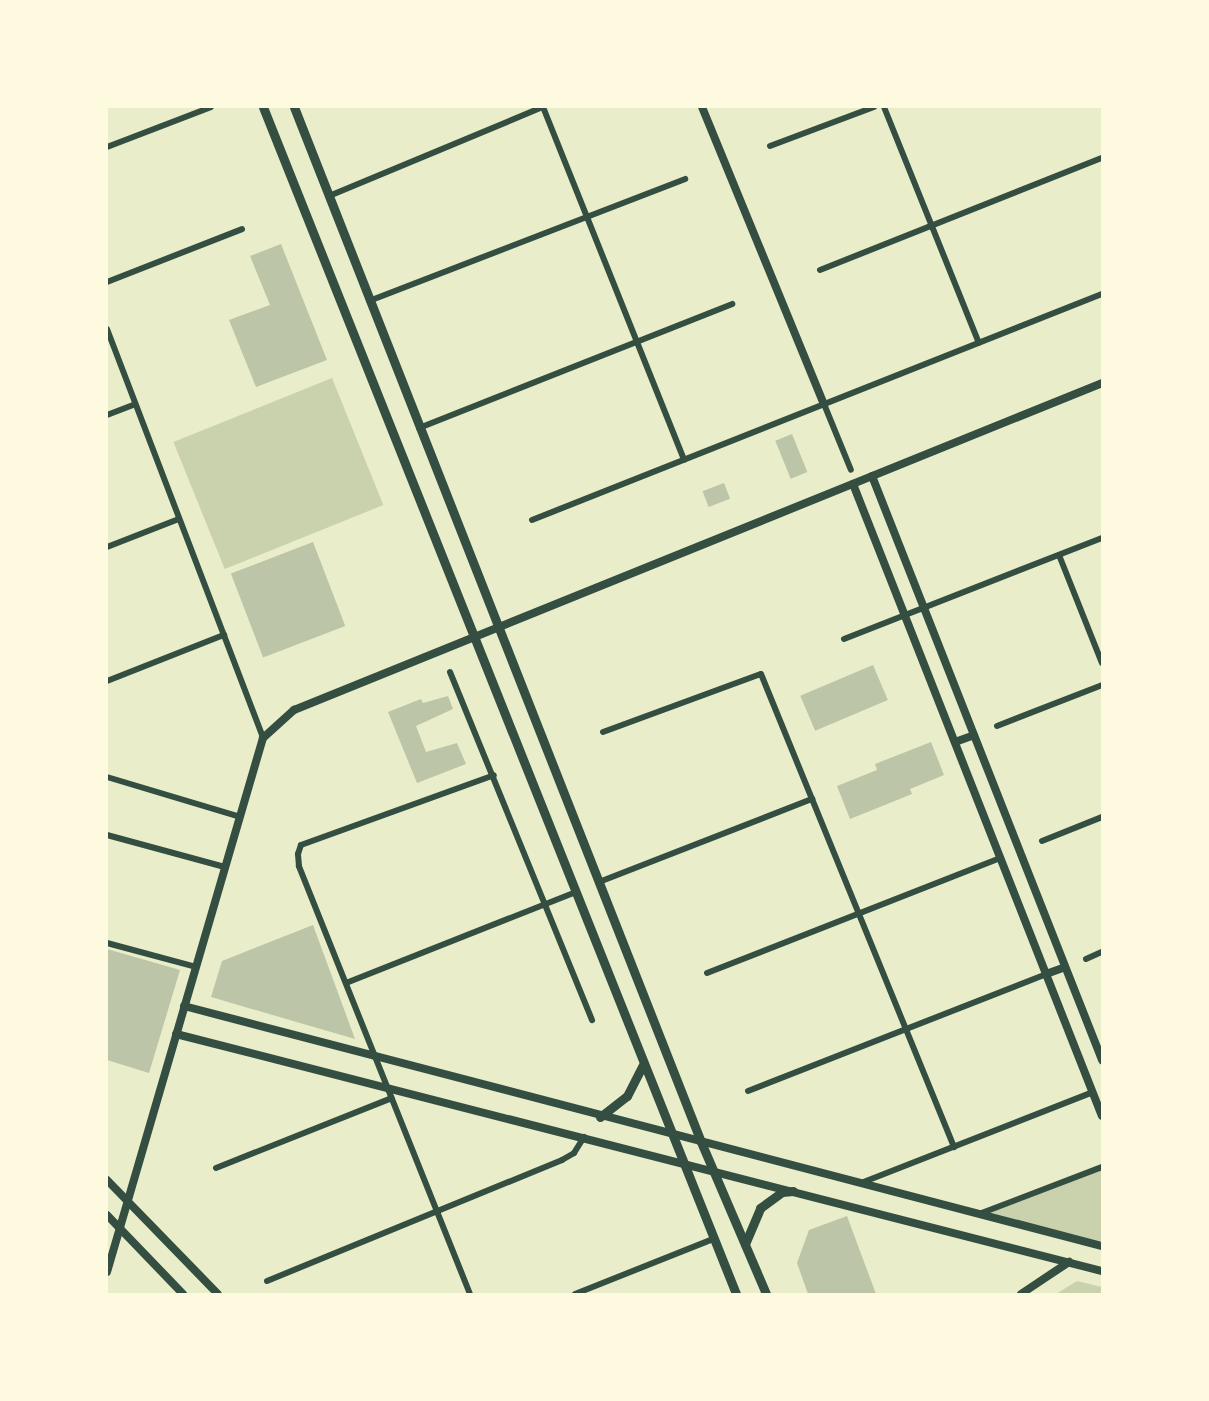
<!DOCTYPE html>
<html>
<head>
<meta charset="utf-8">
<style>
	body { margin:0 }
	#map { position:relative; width:1209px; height:1401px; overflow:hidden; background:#e9edc9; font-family:Helvetica,sans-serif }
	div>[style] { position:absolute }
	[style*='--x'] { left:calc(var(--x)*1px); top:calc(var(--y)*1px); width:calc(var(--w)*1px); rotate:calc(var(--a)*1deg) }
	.green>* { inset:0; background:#cad2ad; transform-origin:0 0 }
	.building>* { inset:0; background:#bcc5a7; transform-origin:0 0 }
	.minor>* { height:6px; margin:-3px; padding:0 3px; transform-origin:3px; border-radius:3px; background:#344e41 }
	.tertiary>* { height:8px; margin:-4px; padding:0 4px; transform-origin:4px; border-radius:4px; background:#344e41 }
	.secondary>* { height:9px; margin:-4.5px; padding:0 4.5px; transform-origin:4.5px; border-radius:4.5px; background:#344e41 }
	span { translate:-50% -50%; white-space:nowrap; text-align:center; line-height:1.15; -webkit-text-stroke:6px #fefae0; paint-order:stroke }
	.frame { position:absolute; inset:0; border:108px solid #fefae0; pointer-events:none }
</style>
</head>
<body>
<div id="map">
	<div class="green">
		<div style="left:332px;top:378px;width:137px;height:171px;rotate:68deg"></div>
		<div style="clip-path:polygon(1102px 1167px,1102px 1240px,1094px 1244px,979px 1214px)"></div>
		<div style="clip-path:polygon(1077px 1281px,1102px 1287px,1102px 1294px,1056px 1294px)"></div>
	</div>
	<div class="building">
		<div style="clip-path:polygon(281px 244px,327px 360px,256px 387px,229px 320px,270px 305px,250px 256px)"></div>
		<div style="left:792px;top:434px;width:41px;height:18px;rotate:68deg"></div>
		<div style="left:724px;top:483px;width:17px;height:23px;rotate:69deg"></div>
		<div style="left:313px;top:542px;width:90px;height:88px;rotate:69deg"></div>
		<div style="left:873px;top:665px;width:38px;height:79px;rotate:67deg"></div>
		<div style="clip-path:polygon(448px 696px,453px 709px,416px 726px,426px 752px,457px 743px,466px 764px,417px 783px,388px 712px,421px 699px,423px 703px)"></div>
		<div style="clip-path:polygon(931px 742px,944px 775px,910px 789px,912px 794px,850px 819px,837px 786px,877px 770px,875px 764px)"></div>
		<div style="clip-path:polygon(313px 925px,355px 1039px,211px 997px,222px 961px)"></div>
		<div style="clip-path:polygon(107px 949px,180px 970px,149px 1073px,107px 1060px)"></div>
		<div style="clip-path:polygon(847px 1216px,876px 1294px,808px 1294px,797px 1263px,809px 1230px)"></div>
	</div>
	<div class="minor">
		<div style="--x:543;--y:107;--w:380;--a:68.2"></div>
		<div style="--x:884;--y:107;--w:254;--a:68.1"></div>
		<div style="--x:770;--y:146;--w:111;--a:-20.6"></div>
		<div style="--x:107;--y:147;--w:111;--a:-21"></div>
		<div style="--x:329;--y:196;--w:232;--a:-22.6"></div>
		<div style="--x:820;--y:270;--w:303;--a:-21.7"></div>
		<div style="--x:107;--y:282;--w:145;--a:-21.4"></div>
		<div style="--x:369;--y:301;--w:339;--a:-21.1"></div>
		<div style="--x:107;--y:329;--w:438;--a:69.1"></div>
		<div style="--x:824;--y:404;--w:71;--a:67.8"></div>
		<div style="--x:107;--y:415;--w:30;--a:-21"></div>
		<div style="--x:419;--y:428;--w:337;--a:-21.6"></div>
		<div style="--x:532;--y:520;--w:613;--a:-21.63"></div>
		<div style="--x:107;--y:547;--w:77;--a:-21.3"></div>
		<div style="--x:1059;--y:555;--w:116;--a:68.3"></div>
		<div style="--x:844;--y:639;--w:277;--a:-21.4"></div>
		<div style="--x:450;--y:672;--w:376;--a:67.8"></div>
		<div style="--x:107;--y:681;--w:126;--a:-21.5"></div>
		<div style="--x:997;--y:726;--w:113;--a:-21.3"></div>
		<div style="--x:603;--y:732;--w:168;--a:-20.2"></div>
		<div style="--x:761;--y:674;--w:511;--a:67.8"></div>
		<div style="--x:107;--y:777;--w:139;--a:16.7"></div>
		<div style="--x:107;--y:835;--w:122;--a:15.2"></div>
		<div style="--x:1042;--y:841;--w:65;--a:-21.8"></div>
		<div style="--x:599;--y:882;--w:229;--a:-21.3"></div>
		<div style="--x:107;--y:943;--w:92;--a:15.1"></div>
		<div style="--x:1086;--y:959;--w:17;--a:-24"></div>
		<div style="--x:707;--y:973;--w:315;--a:-21.4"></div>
		<div style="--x:346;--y:983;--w:244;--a:-21.6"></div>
		<div style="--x:748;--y:1091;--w:320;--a:-21.4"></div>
		<div style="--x:216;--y:1168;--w:189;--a:-21.7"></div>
		<div style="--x:861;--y:1183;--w:249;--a:-21.4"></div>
		<div style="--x:979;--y:1214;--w:132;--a:-20.9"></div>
		<div style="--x:267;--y:1281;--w:319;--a:-22.3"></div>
		<div style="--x:562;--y:1160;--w:14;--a:-30"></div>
		<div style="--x:574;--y:1153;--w:19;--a:-58"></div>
		<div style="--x:470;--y:1294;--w:461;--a:-111.8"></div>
		<div style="--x:299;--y:866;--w:12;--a:-95"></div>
		<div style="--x:298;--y:854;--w:9;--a:-72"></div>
		<div style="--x:301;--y:845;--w:205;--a:-19.9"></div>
		<div style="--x:575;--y:1294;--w:149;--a:-21.7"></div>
	</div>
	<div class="tertiary">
		<div style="--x:702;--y:107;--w:321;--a:67.7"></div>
		<div style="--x:872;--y:476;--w:628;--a:68.5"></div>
		<div style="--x:853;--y:484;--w:679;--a:68.5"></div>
		<div style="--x:955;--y:742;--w:20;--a:-20"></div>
		<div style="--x:1046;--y:974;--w:20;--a:-20"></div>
		<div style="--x:184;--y:1006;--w:949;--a:14.65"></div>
		<div style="--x:176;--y:1034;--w:956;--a:14.36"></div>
		<div style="--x:107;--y:1180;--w:159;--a:45.8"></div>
		<div style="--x:107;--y:1215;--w:110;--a:46.1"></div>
		<div style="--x:107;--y:1272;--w:556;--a:-73.72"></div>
		<div style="--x:263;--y:738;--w:42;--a:-42.1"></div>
		<div style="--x:294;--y:710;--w:872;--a:-22.03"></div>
		<div style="--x:1021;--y:1294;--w:58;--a:-33.7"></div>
	</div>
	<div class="secondary">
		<div style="--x:263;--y:107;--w:1278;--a:68.27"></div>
		<div style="--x:294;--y:107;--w:1112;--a:68.53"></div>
		<div style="--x:701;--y:1142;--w:165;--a:66.8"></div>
		<div style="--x:600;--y:1117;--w:34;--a:-38"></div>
		<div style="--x:627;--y:1096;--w:34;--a:-63"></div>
		<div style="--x:745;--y:1244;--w:39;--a:-67"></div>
		<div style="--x:760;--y:1208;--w:27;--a:-36"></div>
		<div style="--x:782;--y:1192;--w:11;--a:-5"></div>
	</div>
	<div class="frame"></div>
</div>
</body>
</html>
